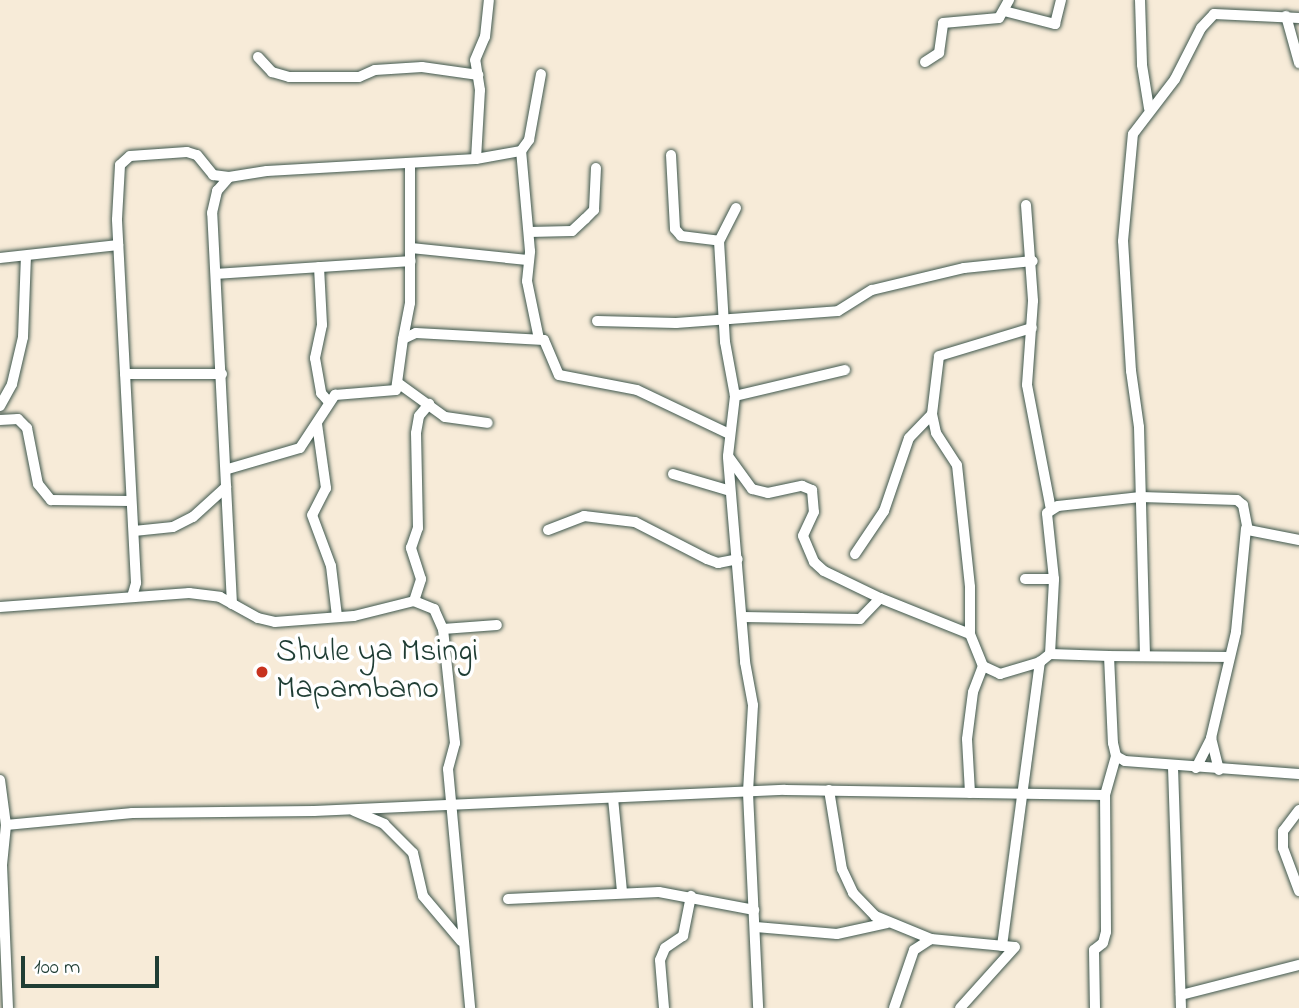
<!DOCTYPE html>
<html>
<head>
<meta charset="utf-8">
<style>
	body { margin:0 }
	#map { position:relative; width:1299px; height:1008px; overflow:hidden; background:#f7ebd8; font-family:"Indie Flower",sans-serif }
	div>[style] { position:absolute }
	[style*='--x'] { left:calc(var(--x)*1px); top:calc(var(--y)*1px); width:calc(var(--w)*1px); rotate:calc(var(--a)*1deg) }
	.roads { filter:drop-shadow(0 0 2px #3f574d) drop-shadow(0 0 2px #3f574d) }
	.minor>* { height:10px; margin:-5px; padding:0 5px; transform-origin:5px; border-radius:5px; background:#fff }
	.dots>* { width:19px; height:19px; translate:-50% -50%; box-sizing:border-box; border:4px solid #fff; border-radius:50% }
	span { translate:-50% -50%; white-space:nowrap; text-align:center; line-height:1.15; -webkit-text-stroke:7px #fff; paint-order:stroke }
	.poi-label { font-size:32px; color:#1f3d34 }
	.left { translate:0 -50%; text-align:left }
	.scale { position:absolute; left:21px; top:956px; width:138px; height:32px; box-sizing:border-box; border:4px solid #1f3d34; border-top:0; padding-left:9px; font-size:21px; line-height:24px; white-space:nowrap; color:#1f3d34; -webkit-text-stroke:5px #fff; paint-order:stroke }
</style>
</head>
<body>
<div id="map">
	<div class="roads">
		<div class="minor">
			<div style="--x:1140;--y:0;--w:65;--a:88.2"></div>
			<div style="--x:1142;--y:65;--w:44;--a:80.8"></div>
			<div style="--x:1004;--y:11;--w:53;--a:14.3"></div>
			<div style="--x:1055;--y:24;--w:25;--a:-76"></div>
			<div style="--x:1286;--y:16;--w:49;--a:74.5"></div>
			<div style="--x:258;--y:57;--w:21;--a:47"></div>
			<div style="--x:272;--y:72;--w:18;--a:16"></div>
			<div style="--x:289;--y:77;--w:70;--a:0"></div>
			<div style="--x:359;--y:77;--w:17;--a:-24"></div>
			<div style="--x:375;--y:70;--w:47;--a:-3.7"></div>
			<div style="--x:422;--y:67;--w:57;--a:8.1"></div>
			<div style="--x:925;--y:62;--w:17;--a:-33"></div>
			<div style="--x:939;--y:53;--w:30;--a:-82"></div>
			<div style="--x:943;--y:23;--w:56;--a:-5.1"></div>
			<div style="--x:999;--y:18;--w:21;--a:-61"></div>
			<div style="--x:671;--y:155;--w:74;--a:86.9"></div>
			<div style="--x:675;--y:229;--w:9;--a:49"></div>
			<div style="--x:681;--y:236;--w:38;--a:7"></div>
			<div style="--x:476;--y:159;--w:69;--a:-86.7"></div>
			<div style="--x:480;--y:90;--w:30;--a:-99"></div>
			<div style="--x:475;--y:60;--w:25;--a:-67"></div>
			<div style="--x:485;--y:37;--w:37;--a:-84"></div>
			<div style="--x:1026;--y:205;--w:96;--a:85.8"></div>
			<div style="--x:1033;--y:301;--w:84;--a:94.1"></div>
			<div style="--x:1027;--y:385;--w:127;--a:79.1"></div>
			<div style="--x:736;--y:208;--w:37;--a:117"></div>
			<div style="--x:719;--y:241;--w:101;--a:86.6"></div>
			<div style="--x:725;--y:342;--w:55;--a:79.5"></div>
			<div style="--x:735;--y:396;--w:60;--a:96.7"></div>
			<div style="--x:728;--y:456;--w:41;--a:54"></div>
			<div style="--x:752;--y:489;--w:16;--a:14"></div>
			<div style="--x:768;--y:493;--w:35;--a:-12"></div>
			<div style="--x:802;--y:486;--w:11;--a:22"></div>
			<div style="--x:812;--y:490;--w:22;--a:85"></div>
			<div style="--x:814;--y:512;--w:26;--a:115"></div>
			<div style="--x:803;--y:536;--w:28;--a:67"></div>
			<div style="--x:814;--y:562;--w:13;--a:42"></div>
			<div style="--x:824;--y:571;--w:62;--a:25.7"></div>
			<div style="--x:880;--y:598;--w:97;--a:21.8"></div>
			<div style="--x:970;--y:634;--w:35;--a:68"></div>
			<div style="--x:983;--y:666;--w:19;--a:25"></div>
			<div style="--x:1000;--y:674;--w:42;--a:-16.7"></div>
			<div style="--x:1040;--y:662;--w:13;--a:-39"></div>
			<div style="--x:1050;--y:654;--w:59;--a:1.9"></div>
			<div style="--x:1109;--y:656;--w:87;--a:87.4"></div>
			<div style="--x:1113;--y:743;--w:13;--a:77"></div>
			<div style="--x:1116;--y:756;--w:10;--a:29"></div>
			<div style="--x:1125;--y:761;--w:174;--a:4.3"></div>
			<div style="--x:529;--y:232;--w:43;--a:-1.3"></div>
			<div style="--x:572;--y:231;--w:18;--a:-43"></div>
			<div style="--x:585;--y:219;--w:13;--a:-45"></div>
			<div style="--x:594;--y:210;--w:42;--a:-87.3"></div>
			<div style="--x:411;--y:248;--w:117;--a:5.9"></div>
			<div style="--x:0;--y:258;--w:119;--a:-6.3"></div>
			<div style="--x:319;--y:267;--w:58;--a:87"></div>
			<div style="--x:322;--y:325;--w:34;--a:102"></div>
			<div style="--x:315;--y:358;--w:36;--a:80"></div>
			<div style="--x:321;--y:393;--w:11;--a:49"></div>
			<div style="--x:216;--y:274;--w:195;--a:-3.8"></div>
			<div style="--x:597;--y:321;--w:79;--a:1.5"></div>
			<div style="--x:676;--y:323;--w:162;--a:-4.2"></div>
			<div style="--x:838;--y:311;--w:40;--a:-32"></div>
			<div style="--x:872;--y:290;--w:95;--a:-13.4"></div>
			<div style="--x:964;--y:268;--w:69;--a:-5.8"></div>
			<div style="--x:403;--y:339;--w:37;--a:-79"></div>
			<div style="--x:410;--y:303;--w:138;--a:-90"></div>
			<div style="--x:539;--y:339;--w:59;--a:-101.7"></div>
			<div style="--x:527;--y:281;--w:30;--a:-84"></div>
			<div style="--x:530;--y:251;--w:100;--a:-95.1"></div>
			<div style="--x:521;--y:151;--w:14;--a:-54"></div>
			<div style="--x:529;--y:140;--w:67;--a:-79.7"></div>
			<div style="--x:125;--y:374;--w:97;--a:0"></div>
			<div style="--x:398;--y:383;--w:58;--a:35.9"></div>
			<div style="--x:445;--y:417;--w:43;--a:7.9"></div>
			<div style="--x:735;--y:396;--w:113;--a:-13.3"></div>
			<div style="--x:0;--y:406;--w:25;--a:-61"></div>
			<div style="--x:12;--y:384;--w:48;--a:-76.8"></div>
			<div style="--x:23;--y:337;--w:81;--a:-87.9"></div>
			<div style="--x:932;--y:414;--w:19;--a:78"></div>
			<div style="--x:936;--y:433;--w:38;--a:57"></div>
			<div style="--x:957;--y:465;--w:123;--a:83.9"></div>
			<div style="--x:970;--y:587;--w:47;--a:90"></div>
			<div style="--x:0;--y:420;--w:18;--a:-3"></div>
			<div style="--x:18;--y:419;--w:13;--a:45"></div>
			<div style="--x:27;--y:428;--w:57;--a:78.9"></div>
			<div style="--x:38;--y:484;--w:21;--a:51"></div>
			<div style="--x:51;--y:500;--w:79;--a:0.7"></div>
			<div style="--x:317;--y:424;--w:65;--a:82"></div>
			<div style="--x:326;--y:488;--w:30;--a:117"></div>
			<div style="--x:312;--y:515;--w:54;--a:69.6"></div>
			<div style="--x:331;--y:566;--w:50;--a:83.2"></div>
			<div style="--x:728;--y:458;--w:205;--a:85.2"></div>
			<div style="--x:745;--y:662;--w:44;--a:79.5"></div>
			<div style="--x:753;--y:705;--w:88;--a:93.3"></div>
			<div style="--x:748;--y:793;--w:215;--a:87.3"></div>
			<div style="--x:228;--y:469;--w:75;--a:-16.3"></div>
			<div style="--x:300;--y:448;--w:64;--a:-56.6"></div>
			<div style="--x:335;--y:395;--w:61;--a:-4.7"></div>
			<div style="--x:396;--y:390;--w:51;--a:-82.2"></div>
			<div style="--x:403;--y:339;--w:14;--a:-25"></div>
			<div style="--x:416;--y:333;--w:128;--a:3.1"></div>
			<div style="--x:544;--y:340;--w:38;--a:67"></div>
			<div style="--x:559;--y:375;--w:79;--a:10.9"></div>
			<div style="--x:637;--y:390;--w:100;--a:25.5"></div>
			<div style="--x:673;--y:474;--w:56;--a:16.5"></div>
			<div style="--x:548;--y:530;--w:39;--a:-21"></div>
			<div style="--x:584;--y:516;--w:51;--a:6.7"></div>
			<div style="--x:635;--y:522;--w:81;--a:27.2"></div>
			<div style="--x:707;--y:559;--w:12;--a:20"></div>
			<div style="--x:718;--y:563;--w:20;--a:-11"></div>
			<div style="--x:134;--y:531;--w:39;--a:-6"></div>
			<div style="--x:173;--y:527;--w:22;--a:-27"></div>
			<div style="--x:193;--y:517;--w:45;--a:-42.3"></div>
			<div style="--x:855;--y:554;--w:52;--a:-56"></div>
			<div style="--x:884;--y:511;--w:77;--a:-71.1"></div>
			<div style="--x:909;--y:438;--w:33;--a:-46"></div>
			<div style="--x:932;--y:414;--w:58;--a:-83.1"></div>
			<div style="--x:939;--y:356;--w:97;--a:-16.8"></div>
			<div style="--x:1025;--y:579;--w:29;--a:0"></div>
			<div style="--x:132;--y:597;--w:15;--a:-74"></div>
			<div style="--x:136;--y:583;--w:364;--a:-93"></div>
			<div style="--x:117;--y:219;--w:54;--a:-86.8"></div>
			<div style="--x:120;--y:165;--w:13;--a:-42"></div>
			<div style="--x:130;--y:156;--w:57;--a:-4"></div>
			<div style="--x:187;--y:152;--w:10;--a:17"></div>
			<div style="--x:197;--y:155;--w:26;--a:51"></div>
			<div style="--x:213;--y:175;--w:16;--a:7"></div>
			<div style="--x:414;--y:601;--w:23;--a:-72"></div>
			<div style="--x:421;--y:579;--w:33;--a:-108"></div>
			<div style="--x:411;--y:548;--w:21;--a:-71"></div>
			<div style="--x:418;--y:528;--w:95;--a:-91.2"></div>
			<div style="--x:416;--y:433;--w:17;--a:-80"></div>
			<div style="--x:419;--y:416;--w:16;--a:-50"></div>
			<div style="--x:232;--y:604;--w:392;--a:-92.9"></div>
			<div style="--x:212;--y:213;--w:23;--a:-77"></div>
			<div style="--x:217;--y:191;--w:18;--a:-49"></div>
			<div style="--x:229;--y:177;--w:38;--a:-9"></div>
			<div style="--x:267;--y:171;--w:209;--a:-3.3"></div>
			<div style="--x:476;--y:159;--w:46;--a:-10.1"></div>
			<div style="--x:0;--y:607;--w:190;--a:-4.2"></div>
			<div style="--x:189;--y:593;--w:31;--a:7"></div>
			<div style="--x:220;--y:597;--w:43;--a:28.9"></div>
			<div style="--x:258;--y:618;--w:17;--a:13"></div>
			<div style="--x:275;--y:622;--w:79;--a:-4.3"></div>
			<div style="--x:354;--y:616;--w:62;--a:-14"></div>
			<div style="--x:414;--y:601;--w:22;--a:22"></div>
			<div style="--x:434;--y:609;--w:22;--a:66"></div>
			<div style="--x:443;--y:629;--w:115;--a:84"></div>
			<div style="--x:455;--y:743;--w:27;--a:105"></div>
			<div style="--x:448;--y:769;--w:240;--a:84.7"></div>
			<div style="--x:743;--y:617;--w:117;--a:1"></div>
			<div style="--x:860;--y:619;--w:29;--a:-46"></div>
			<div style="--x:443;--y:629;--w:54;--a:-4.2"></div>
			<div style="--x:1050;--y:654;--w:75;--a:-86.9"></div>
			<div style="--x:1054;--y:579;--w:66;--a:-96.1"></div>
			<div style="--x:1047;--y:513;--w:13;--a:-32"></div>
			<div style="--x:1058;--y:506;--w:83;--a:-6.2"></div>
			<div style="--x:1141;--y:497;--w:96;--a:1.8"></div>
			<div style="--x:1237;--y:500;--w:8;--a:40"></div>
			<div style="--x:1243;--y:505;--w:25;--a:79"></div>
			<div style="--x:1248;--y:530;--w:52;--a:11.1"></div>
			<div style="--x:1109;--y:656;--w:120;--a:0.5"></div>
			<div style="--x:1145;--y:656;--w:229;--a:-91.5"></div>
			<div style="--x:1139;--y:427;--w:57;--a:-98.1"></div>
			<div style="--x:1131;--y:371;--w:130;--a:-93.5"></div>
			<div style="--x:1123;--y:241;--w:107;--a:-84.7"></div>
			<div style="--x:1133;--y:134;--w:69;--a:-52.6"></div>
			<div style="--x:1175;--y:79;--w:57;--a:-63"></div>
			<div style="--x:1201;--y:28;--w:19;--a:-47"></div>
			<div style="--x:1214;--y:14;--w:85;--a:2.7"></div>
			<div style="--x:1173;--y:767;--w:241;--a:88.1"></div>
			<div style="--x:1196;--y:768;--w:34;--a:-63"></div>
			<div style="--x:1219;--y:770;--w:33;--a:-104"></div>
			<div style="--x:1211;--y:738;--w:109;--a:-76.7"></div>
			<div style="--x:1236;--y:632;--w:104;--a:-84.5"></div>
			<div style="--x:0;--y:780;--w:45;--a:82.4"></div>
			<div style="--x:6;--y:825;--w:40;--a:95.7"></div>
			<div style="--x:2;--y:865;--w:143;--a:87.6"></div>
			<div style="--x:829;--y:790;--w:80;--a:80.7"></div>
			<div style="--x:842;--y:869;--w:26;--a:65"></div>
			<div style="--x:853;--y:893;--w:32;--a:46"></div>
			<div style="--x:875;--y:916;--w:61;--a:22.3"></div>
			<div style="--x:931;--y:939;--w:84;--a:5.4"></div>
			<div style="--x:970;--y:793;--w:54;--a:-93.2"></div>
			<div style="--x:967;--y:739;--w:47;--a:-82.7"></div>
			<div style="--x:973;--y:692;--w:28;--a:-69"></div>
			<div style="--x:613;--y:798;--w:93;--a:84.5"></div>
			<div style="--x:1299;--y:810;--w:26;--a:127"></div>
			<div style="--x:1283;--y:831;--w:17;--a:90"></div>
			<div style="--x:1283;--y:848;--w:46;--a:69.6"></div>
			<div style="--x:354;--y:811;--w:33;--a:23"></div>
			<div style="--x:384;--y:824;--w:41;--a:45"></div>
			<div style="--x:413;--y:853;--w:44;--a:76.9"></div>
			<div style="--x:423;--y:896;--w:59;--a:49.8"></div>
			<div style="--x:6;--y:825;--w:127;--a:-5.4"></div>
			<div style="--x:132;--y:813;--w:182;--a:-0.6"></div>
			<div style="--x:314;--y:811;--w:471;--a:-2.6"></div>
			<div style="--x:785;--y:790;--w:320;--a:0.9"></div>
			<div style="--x:508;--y:899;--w:151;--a:-2.7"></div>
			<div style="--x:659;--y:892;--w:97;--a:10.7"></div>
			<div style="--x:756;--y:927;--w:81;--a:4.9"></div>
			<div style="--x:837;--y:934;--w:51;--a:-12.4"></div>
			<div style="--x:1002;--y:946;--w:287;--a:-82.4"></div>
			<div style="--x:1181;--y:995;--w:122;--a:-14.3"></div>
			<div style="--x:664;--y:1008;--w:48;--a:-94.8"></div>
			<div style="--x:660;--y:960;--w:13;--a:-67"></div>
			<div style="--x:665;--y:948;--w:22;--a:-34"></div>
			<div style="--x:683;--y:936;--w:41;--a:-78.7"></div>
			<div style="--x:894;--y:1008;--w:61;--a:-71"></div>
			<div style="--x:914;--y:950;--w:20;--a:-33"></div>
			<div style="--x:960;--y:1008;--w:82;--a:-48"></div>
			<div style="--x:1095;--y:1008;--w:58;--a:-91"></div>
			<div style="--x:1094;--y:950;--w:11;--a:-38"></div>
			<div style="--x:1103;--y:943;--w:11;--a:-75"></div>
			<div style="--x:1106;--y:932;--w:137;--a:-90.4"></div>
			<div style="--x:1105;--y:795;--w:41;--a:-74.2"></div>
		</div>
	</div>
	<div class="dots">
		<div style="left:262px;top:672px;background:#c8321e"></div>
	</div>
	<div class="poi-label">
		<span class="left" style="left:276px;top:672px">Shule ya Msingi<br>Mapambano</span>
	</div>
	<div class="scale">100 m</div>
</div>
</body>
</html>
